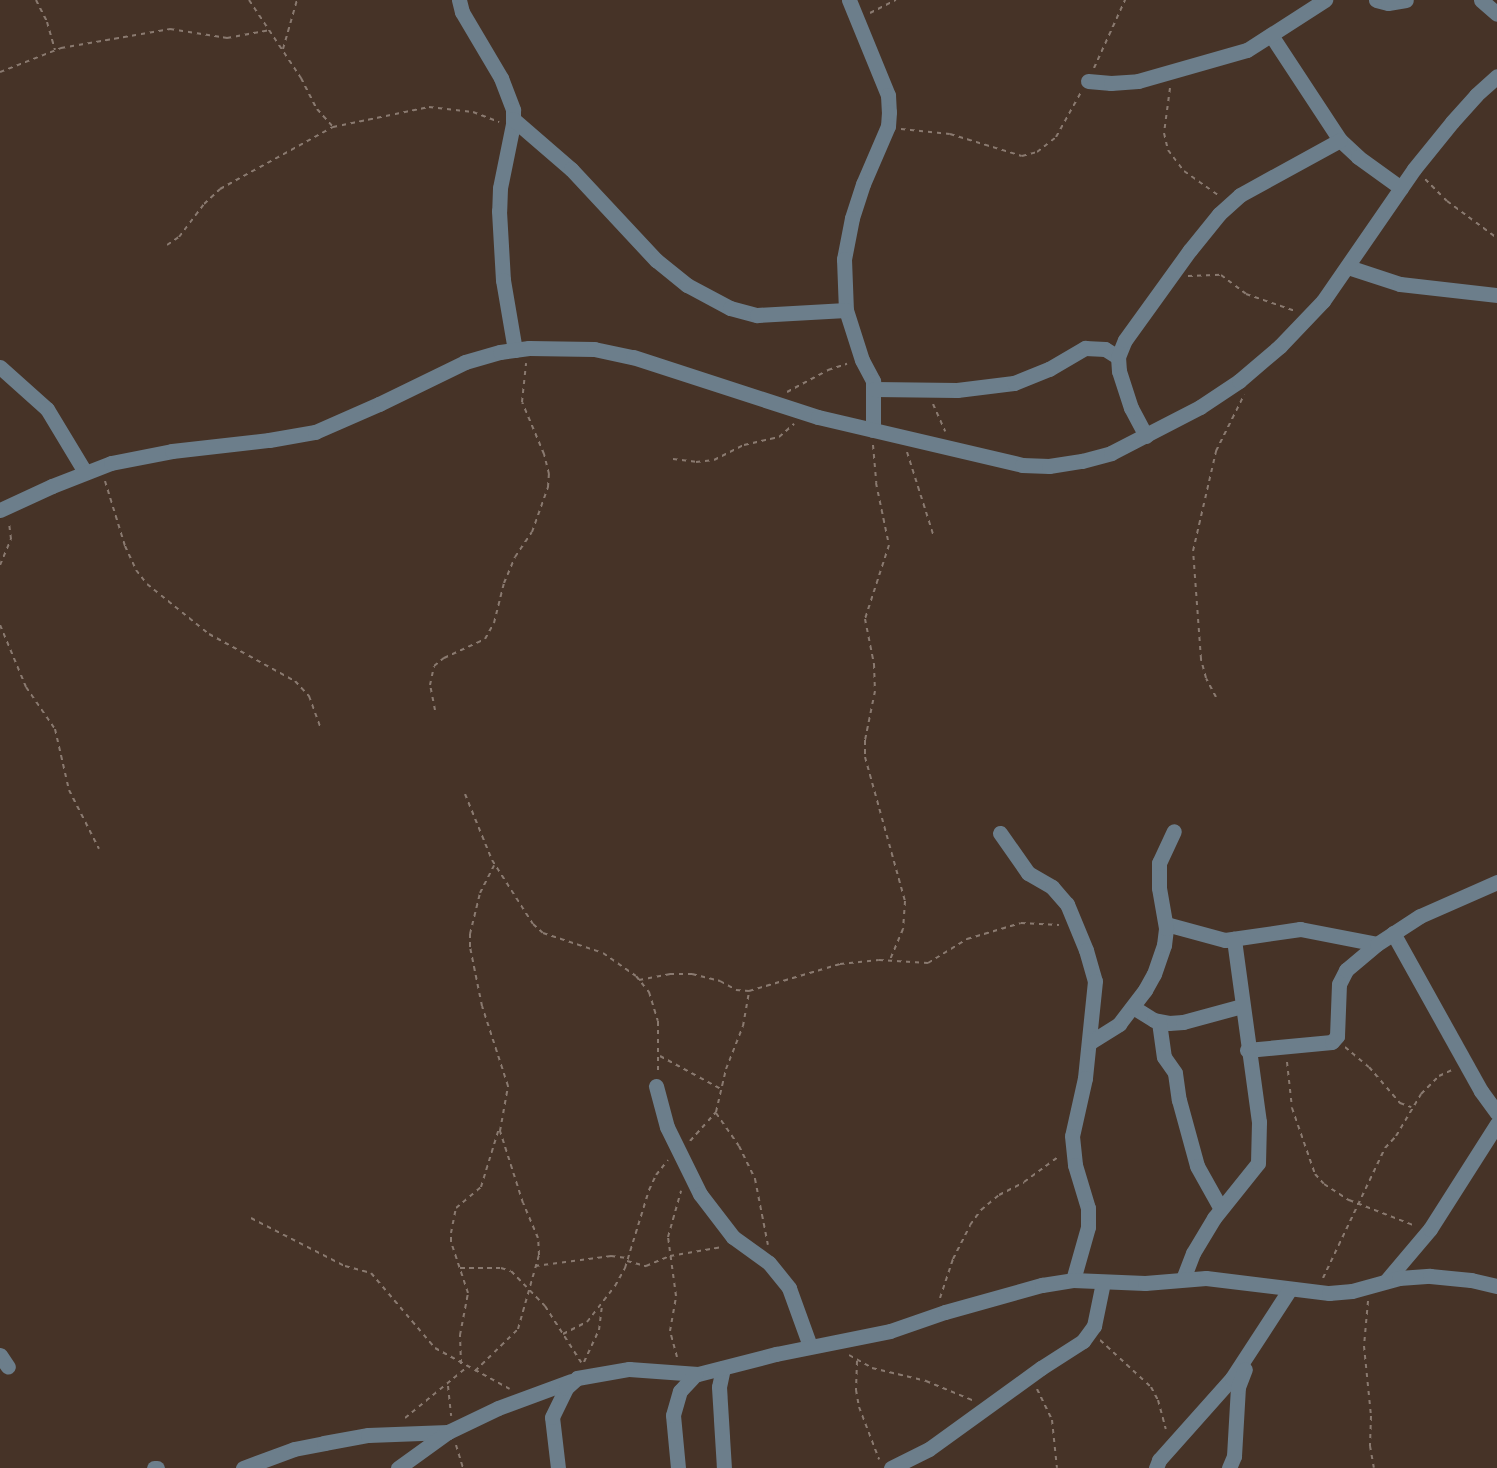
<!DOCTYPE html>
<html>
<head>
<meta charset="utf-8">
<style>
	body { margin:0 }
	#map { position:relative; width:1497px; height:1468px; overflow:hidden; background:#463327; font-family:Lato,sans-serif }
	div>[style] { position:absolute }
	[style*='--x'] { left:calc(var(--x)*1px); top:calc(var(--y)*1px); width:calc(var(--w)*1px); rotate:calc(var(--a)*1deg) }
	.path>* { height:2px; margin-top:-1px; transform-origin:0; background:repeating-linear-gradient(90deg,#8a7a70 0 4.5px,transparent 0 9px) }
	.minor>* { height:15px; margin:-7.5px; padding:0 7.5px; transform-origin:7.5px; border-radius:7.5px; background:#6c7e8b }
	span { translate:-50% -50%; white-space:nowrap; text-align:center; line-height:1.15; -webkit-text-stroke:4.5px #261d17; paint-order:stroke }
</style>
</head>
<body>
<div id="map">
	<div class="path">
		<div style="--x:36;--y:0;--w:25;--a:63"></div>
		<div style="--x:47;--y:22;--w:29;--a:74"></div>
		<div style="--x:249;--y:0;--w:94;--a:56.3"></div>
		<div style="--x:301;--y:78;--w:35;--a:63"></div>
		<div style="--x:317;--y:109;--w:24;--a:48"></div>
		<div style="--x:870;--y:13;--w:29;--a:-27"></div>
		<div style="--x:283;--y:49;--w:51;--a:-74.1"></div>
		<div style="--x:1094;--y:68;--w:75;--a:-65.5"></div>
		<div style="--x:0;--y:72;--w:66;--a:-21.5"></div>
		<div style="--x:61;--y:48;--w:111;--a:-9.9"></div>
		<div style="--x:170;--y:29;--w:58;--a:9"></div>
		<div style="--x:227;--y:38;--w:44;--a:-10.5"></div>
		<div style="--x:1170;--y:88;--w:45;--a:97.6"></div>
		<div style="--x:1164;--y:133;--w:17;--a:77"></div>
		<div style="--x:1168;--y:150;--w:26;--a:53"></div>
		<div style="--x:1184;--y:171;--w:42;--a:35.2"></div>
		<div style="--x:901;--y:129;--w:49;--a:5.8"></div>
		<div style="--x:950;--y:134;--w:75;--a:17"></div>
		<div style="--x:1022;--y:156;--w:16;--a:-15"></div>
		<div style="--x:1037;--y:152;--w:24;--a:-38"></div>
		<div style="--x:1056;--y:137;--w:51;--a:-60.9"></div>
		<div style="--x:1425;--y:179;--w:31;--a:45"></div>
		<div style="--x:1447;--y:201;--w:62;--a:36.5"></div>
		<div style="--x:167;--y:245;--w:14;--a:-34"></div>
		<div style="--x:179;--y:237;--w:41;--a:-52.9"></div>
		<div style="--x:204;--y:204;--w:22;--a:-43"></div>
		<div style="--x:220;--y:189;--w:129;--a:-28.8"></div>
		<div style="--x:333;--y:127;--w:98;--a:-11.8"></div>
		<div style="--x:429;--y:107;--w:44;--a:6.5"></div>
		<div style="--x:473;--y:112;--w:28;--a:21"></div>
		<div style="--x:1188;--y:276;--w:33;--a:-2"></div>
		<div style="--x:1221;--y:275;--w:31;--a:37"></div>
		<div style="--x:1246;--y:294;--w:52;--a:19.1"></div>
		<div style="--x:787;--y:392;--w:47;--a:-28.2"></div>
		<div style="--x:828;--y:370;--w:20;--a:-18"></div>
		<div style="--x:933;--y:404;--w:30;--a:66"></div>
		<div style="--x:873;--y:445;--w:38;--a:85"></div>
		<div style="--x:876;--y:483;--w:63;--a:78.2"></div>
		<div style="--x:889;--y:545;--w:78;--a:108"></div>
		<div style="--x:865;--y:619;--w:46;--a:78.7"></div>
		<div style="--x:874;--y:664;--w:27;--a:88"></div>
		<div style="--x:875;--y:691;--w:50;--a:101.5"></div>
		<div style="--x:865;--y:740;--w:17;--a:90"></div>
		<div style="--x:865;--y:757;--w:149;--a:74.5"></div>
		<div style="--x:905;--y:901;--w:28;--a:94"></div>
		<div style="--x:903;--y:929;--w:34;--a:113"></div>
		<div style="--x:907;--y:452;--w:86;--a:72.4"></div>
		<div style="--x:673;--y:459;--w:23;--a:7"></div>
		<div style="--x:696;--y:462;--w:18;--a:-6"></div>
		<div style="--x:714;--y:460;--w:34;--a:-27"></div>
		<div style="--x:744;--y:445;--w:36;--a:-13"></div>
		<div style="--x:779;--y:437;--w:20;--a:-41"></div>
		<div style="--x:105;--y:481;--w:68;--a:72.9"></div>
		<div style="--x:125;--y:546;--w:26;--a:65"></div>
		<div style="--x:136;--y:570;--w:18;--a:52"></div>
		<div style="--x:147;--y:584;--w:80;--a:38.9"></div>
		<div style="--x:209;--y:634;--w:98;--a:28.7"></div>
		<div style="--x:295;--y:681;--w:21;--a:47"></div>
		<div style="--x:309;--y:696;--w:33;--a:70"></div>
		<div style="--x:0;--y:565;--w:28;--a:-67"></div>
		<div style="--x:11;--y:539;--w:17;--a:-97"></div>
		<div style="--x:0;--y:625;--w:67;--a:67.2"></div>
		<div style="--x:26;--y:687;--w:51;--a:55.4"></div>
		<div style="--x:55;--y:729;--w:63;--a:77.1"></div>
		<div style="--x:69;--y:790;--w:66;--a:63"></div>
		<div style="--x:1216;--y:697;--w:21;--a:-118"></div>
		<div style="--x:1206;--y:678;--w:20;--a:-105"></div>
		<div style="--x:1201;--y:659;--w:108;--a:-94.2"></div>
		<div style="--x:1193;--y:551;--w:103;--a:-77"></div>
		<div style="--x:1216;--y:451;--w:63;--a:-63.4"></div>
		<div style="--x:435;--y:710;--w:25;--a:-101"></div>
		<div style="--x:430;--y:685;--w:19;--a:-78"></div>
		<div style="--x:434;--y:666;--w:13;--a:-39"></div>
		<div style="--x:444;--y:658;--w:45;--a:-24.9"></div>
		<div style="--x:485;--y:639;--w:18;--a:-61"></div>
		<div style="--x:494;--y:623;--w:41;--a:-76"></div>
		<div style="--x:504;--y:583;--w:28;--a:-67"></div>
		<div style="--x:515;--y:557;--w:30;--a:-56"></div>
		<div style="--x:532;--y:532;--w:48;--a:-70.4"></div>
		<div style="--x:548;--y:487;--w:13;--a:-86"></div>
		<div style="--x:549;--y:474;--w:21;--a:-104"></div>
		<div style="--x:544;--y:454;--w:56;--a:-112.9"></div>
		<div style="--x:522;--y:402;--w:39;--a:-84"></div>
		<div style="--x:465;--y:794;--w:71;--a:67.8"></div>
		<div style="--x:492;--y:860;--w:76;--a:57.4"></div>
		<div style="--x:533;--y:924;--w:13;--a:42"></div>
		<div style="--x:543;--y:933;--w:63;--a:18.4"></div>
		<div style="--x:603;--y:953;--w:40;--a:34.9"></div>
		<div style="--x:636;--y:976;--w:21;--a:51"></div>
		<div style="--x:649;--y:992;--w:30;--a:73"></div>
		<div style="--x:658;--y:1021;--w:50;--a:90"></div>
		<div style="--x:639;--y:980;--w:32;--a:-11"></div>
		<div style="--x:670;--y:974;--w:22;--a:0"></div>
		<div style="--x:692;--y:974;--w:29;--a:14"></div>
		<div style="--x:720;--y:981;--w:18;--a:29"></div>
		<div style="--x:736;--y:990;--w:13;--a:4"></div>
		<div style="--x:749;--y:991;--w:95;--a:-16.5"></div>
		<div style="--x:840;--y:964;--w:39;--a:-6"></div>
		<div style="--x:879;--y:960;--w:49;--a:3.5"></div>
		<div style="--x:928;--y:963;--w:46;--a:-31.6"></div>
		<div style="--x:967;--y:939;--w:56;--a:-16.5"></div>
		<div style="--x:1021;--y:923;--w:38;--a:3"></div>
		<div style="--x:1345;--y:1047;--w:31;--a:40"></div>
		<div style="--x:1369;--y:1067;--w:48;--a:49.3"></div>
		<div style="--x:1400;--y:1103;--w:12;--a:20"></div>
		<div style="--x:660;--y:1056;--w:69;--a:28.4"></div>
		<div style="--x:1287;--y:1062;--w:46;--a:83.8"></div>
		<div style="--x:1292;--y:1108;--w:70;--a:70.8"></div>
		<div style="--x:1315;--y:1174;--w:13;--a:48"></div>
		<div style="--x:1324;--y:1184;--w:30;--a:33"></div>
		<div style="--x:1349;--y:1200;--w:69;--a:21.3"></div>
		<div style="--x:716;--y:1113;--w:40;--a:55.1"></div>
		<div style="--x:739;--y:1146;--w:37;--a:64"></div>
		<div style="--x:755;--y:1179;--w:67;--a:78.9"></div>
		<div style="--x:690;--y:1141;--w:39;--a:-48"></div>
		<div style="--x:716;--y:1112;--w:44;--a:-76.9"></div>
		<div style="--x:726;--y:1069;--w:46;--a:-68.4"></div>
		<div style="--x:743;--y:1026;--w:36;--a:-80"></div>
		<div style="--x:251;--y:1218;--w:106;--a:27.1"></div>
		<div style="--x:345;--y:1266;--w:27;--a:15"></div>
		<div style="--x:371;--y:1273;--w:99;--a:49.5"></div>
		<div style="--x:435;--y:1348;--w:85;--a:28.7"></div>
		<div style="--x:627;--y:1261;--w:20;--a:15"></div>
		<div style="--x:646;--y:1266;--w:26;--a:-23"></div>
		<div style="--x:670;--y:1256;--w:53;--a:-9.8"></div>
		<div style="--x:535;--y:1266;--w:77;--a:-7.5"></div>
		<div style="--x:611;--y:1256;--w:16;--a:7"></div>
		<div style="--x:460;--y:1268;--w:41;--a:0"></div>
		<div style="--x:501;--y:1268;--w:10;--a:17"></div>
		<div style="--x:511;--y:1271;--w:49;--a:45.8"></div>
		<div style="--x:545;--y:1306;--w:67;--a:57.3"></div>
		<div style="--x:1323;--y:1278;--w:144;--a:-64.5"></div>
		<div style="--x:1385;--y:1148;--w:16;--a:-47"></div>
		<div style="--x:1396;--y:1136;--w:49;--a:-59.2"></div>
		<div style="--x:1421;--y:1094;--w:25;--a:-45"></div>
		<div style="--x:1439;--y:1076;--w:14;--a:-25"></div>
		<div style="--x:940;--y:1298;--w:41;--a:-71.6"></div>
		<div style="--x:953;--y:1259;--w:38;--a:-63"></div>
		<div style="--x:970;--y:1225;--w:19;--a:-54"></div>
		<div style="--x:981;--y:1210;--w:23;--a:-40"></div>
		<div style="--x:999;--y:1195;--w:28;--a:-27"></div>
		<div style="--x:1024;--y:1182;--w:42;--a:-36.3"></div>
		<div style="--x:1368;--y:1301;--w:45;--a:95.1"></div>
		<div style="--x:1364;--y:1346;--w:70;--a:84.3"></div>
		<div style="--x:1371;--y:1416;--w:30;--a:92"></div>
		<div style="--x:1370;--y:1446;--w:22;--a:80"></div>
		<div style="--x:563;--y:1334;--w:27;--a:-27"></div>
		<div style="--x:587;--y:1322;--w:46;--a:-52.1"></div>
		<div style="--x:615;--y:1286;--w:21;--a:-61"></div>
		<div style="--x:625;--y:1268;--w:82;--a:-72.9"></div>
		<div style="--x:649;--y:1190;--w:17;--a:-65"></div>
		<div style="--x:656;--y:1175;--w:19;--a:-51"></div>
		<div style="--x:1100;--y:1340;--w:69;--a:42.7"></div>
		<div style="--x:1151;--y:1387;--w:15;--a:62"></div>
		<div style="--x:1158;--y:1400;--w:30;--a:75"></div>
		<div style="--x:849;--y:1355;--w:26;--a:29"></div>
		<div style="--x:872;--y:1368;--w:56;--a:13.5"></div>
		<div style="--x:926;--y:1381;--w:50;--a:22.4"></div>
		<div style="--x:677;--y:1357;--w:27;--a:-105"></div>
		<div style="--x:670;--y:1331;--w:36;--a:-80"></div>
		<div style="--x:676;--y:1296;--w:60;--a:-97.7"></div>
		<div style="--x:668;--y:1237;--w:48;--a:-74.2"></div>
		<div style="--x:857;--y:1361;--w:29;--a:92"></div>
		<div style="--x:856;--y:1390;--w:17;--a:80"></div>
		<div style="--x:859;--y:1407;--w:56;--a:69"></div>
		<div style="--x:584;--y:1362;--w:35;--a:-65"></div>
		<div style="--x:599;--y:1330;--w:25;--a:-83"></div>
		<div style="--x:461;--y:1364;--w:29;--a:-92"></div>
		<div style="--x:460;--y:1335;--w:43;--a:-79.2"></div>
		<div style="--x:468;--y:1293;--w:54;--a:-108.4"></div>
		<div style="--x:451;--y:1242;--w:9;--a:-90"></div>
		<div style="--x:451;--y:1233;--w:25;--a:-79"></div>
		<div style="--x:456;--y:1208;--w:33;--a:-40"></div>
		<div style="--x:481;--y:1187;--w:62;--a:-73"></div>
		<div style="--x:475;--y:1371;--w:60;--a:-44.3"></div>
		<div style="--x:518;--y:1329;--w:77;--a:-74.2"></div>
		<div style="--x:539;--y:1255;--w:17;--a:-93"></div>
		<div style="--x:538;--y:1238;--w:38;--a:-113"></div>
		<div style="--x:523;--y:1203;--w:76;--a:-107.7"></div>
		<div style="--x:500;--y:1131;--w:46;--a:-79.9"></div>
		<div style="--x:508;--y:1086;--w:84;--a:-108"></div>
		<div style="--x:482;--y:1006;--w:60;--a:-101.5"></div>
		<div style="--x:470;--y:947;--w:13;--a:-90"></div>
		<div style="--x:470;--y:934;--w:42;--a:-76.3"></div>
		<div style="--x:480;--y:893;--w:31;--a:-63"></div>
		<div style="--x:448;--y:1386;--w:30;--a:84"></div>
		<div style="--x:1037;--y:1389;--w:34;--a:64"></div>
		<div style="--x:1052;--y:1420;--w:48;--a:84.1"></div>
		<div style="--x:405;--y:1418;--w:80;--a:-39.4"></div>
		<div style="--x:456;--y:1445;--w:24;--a:73"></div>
	</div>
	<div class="minor">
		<div style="--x:459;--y:0;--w:12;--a:76"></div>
		<div style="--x:462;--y:12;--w:77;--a:59.4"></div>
		<div style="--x:501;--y:78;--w:34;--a:69"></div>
		<div style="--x:513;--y:110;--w:14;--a:90"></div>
		<div style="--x:513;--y:124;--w:65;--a:101.5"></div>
		<div style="--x:500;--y:188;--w:23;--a:92"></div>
		<div style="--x:499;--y:211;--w:69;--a:86.7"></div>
		<div style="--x:503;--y:280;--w:71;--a:80.3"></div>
		<div style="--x:849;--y:0;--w:103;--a:67.7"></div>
		<div style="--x:888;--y:95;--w:17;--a:87"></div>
		<div style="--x:889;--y:112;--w:14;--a:94"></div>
		<div style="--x:888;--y:126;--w:63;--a:113.3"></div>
		<div style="--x:863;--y:184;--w:36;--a:108"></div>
		<div style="--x:852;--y:218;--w:42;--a:101"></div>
		<div style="--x:844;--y:259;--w:51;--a:87.8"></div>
		<div style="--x:846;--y:310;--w:52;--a:72.3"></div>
		<div style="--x:862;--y:360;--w:24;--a:62"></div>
		<div style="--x:873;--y:381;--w:49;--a:90"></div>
		<div style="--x:1376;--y:0;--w:12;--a:14"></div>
		<div style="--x:1388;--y:3;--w:18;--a:-9"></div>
		<div style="--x:1481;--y:0;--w:21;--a:41"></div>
		<div style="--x:1271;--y:35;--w:126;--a:56.7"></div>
		<div style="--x:1340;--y:140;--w:25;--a:43"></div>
		<div style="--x:1358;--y:157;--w:53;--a:35.8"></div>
		<div style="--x:1088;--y:81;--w:23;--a:5"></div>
		<div style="--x:1111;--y:83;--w:27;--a:-4"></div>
		<div style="--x:1138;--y:81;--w:113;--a:-15.9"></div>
		<div style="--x:1247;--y:50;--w:93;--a:-32.7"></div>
		<div style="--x:513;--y:119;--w:77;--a:40.8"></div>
		<div style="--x:571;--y:169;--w:125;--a:47"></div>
		<div style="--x:656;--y:260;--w:40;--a:39"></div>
		<div style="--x:687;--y:285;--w:49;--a:28.1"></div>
		<div style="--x:730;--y:308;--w:28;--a:15"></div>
		<div style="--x:757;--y:315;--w:89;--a:-3.2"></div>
		<div style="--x:1348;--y:267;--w:55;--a:18.1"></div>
		<div style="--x:1400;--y:284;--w:98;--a:6.5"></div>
		<div style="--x:0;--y:367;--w:63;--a:41.8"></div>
		<div style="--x:47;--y:409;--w:74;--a:58.9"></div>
		<div style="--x:874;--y:389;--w:83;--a:0.7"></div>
		<div style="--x:957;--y:390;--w:57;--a:-7"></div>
		<div style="--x:1014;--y:383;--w:38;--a:-22"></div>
		<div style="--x:1049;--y:369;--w:42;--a:-30.3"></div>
		<div style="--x:1085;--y:348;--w:20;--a:3"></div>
		<div style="--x:1105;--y:349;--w:15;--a:32"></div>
		<div style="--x:1146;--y:436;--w:32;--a:-118"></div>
		<div style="--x:1131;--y:408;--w:39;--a:-108"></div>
		<div style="--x:1119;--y:371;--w:14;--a:-94"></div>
		<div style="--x:1118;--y:357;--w:18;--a:-68"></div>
		<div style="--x:1125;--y:340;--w:111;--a:-54.2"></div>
		<div style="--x:1190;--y:250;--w:46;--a:-51.1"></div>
		<div style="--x:1219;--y:214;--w:28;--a:-42"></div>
		<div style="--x:1240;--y:195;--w:114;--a:-28.8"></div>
		<div style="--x:0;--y:510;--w:57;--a:-24.8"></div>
		<div style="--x:52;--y:486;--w:63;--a:-21.3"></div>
		<div style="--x:111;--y:463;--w:62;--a:-11.1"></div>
		<div style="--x:172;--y:451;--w:98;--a:-6.5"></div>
		<div style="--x:269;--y:440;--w:47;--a:-9.9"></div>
		<div style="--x:315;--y:432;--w:70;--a:-23.6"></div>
		<div style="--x:379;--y:404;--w:96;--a:-26"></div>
		<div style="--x:465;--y:362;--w:36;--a:-16"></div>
		<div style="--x:500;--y:352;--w:29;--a:-8"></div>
		<div style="--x:529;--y:348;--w:65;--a:0.9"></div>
		<div style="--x:594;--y:349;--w:40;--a:12"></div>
		<div style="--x:633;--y:357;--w:194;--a:18"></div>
		<div style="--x:818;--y:417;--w:210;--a:13.2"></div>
		<div style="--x:1022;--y:465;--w:27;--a:2"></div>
		<div style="--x:1049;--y:466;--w:33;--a:-9"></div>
		<div style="--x:1082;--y:461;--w:30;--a:-15"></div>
		<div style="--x:1111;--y:453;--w:100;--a:-27.3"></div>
		<div style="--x:1200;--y:407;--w:47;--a:-33.7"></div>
		<div style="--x:1239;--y:381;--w:54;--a:-40.5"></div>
		<div style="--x:1280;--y:346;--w:62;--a:-46.3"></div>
		<div style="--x:1323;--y:301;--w:160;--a:-55.4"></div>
		<div style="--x:1414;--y:169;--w:60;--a:-51"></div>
		<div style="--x:1452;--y:122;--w:36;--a:-48"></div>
		<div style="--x:1476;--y:95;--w:28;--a:-42"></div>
		<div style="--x:1000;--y:833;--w:49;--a:55"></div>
		<div style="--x:1028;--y:873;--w:28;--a:30"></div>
		<div style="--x:1052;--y:887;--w:23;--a:49"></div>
		<div style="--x:1067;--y:904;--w:50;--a:67.6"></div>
		<div style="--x:1086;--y:950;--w:32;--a:74"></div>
		<div style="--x:1095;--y:981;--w:98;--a:95.9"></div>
		<div style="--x:1085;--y:1078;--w:59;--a:102.6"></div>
		<div style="--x:1072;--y:1136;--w:29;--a:84"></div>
		<div style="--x:1075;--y:1165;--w:45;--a:73.2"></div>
		<div style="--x:1088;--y:1208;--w:19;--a:90"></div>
		<div style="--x:1088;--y:1227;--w:55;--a:105.8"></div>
		<div style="--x:1166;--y:924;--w:61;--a:15.2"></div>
		<div style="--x:1225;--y:940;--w:76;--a:-8.3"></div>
		<div style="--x:1300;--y:929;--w:78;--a:11"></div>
		<div style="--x:1393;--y:933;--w:181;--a:60.9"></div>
		<div style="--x:1481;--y:1091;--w:27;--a:54"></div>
		<div style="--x:1133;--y:1007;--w:25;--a:32"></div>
		<div style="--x:1154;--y:1020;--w:15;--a:11"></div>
		<div style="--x:1169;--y:1023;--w:14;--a:-4"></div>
		<div style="--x:1183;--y:1022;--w:61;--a:-15.2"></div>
		<div style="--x:1159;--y:1022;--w:35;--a:82"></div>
		<div style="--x:1164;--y:1057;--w:19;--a:55"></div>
		<div style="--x:1175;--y:1073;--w:27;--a:82"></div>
		<div style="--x:1179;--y:1100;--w:68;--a:74.7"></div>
		<div style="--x:1197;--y:1166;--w:49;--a:60.8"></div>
		<div style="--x:1089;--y:1043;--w:36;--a:-32"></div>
		<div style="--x:1119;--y:1024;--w:43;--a:-52.6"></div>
		<div style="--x:1145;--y:990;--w:18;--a:-61"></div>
		<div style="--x:1154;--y:974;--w:31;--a:-71"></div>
		<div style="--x:1164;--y:945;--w:17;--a:-83"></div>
		<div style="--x:1166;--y:928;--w:41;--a:-99.9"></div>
		<div style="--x:1159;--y:888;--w:25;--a:-90"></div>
		<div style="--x:1159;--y:863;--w:35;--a:-65"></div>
		<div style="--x:1247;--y:1050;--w:85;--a:-5.4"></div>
		<div style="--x:1332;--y:1042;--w:8;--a:-50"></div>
		<div style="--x:1337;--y:1036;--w:52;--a:-87.8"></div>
		<div style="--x:1339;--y:984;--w:16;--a:-63"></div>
		<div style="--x:1346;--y:970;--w:40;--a:-40"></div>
		<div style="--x:1377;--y:944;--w:51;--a:-33.1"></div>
		<div style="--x:1420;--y:916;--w:84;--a:-23.8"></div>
		<div style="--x:656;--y:1086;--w:42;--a:75"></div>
		<div style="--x:667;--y:1127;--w:75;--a:63.8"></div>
		<div style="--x:700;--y:1194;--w:54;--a:52.5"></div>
		<div style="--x:733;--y:1237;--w:44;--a:35.8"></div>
		<div style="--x:769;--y:1263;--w:32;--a:51"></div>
		<div style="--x:789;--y:1288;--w:62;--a:70.1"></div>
		<div style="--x:1183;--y:1279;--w:28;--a:-69"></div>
		<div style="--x:1193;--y:1253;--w:41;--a:-59"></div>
		<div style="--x:1214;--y:1218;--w:70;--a:-51.3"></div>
		<div style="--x:1258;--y:1163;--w:41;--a:-88.6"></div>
		<div style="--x:1259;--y:1122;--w:185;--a:-97.8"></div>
		<div style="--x:1386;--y:1281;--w:68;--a:-49.8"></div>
		<div style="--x:1430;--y:1229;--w:125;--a:-57.5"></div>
		<div style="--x:0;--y:1355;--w:14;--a:56"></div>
		<div style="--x:723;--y:1368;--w:19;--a:102"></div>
		<div style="--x:719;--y:1387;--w:81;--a:86.5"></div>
		<div style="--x:154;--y:1468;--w:3;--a:0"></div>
		<div style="--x:243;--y:1468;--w:54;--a:-20.4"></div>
		<div style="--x:294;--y:1449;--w:31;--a:-11"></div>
		<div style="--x:324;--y:1443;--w:45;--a:-10.3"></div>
		<div style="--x:368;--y:1435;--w:80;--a:-2.1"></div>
		<div style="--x:448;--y:1432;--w:55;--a:-25.6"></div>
		<div style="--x:498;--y:1408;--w:78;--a:-20.3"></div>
		<div style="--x:398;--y:1468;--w:62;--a:-35.8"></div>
		<div style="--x:558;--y:1468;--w:51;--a:-96.7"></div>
		<div style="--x:552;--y:1417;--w:32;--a:-64"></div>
		<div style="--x:566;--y:1388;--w:15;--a:-42"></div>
		<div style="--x:577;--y:1378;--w:53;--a:-9.8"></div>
		<div style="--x:629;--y:1369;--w:69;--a:4.1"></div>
		<div style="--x:698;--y:1374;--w:81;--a:-14.4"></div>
		<div style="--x:776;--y:1354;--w:116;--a:-11.4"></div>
		<div style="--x:890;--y:1331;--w:58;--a:-19.1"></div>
		<div style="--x:945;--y:1312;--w:101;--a:-15.6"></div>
		<div style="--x:1042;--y:1285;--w:31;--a:-9"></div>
		<div style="--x:1073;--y:1280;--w:72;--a:2.4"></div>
		<div style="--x:1145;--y:1283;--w:61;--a:-4.7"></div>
		<div style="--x:1206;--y:1278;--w:124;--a:7"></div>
		<div style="--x:1329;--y:1293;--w:23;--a:-5"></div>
		<div style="--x:1352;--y:1291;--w:49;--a:-15.5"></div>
		<div style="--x:1399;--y:1278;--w:31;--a:-4"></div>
		<div style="--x:1430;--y:1276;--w:41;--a:5.6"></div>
		<div style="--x:1471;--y:1280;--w:27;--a:13"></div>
		<div style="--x:678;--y:1468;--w:53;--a:-95.4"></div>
		<div style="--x:673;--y:1415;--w:25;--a:-74"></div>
		<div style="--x:680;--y:1391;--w:23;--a:-47"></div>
		<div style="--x:891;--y:1468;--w:42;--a:-26.6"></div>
		<div style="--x:929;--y:1449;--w:138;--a:-35.9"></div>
		<div style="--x:1041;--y:1368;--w:50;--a:-32.7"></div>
		<div style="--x:1083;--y:1341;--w:19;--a:-54"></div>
		<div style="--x:1094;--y:1326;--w:45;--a:-78.4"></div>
		<div style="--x:1156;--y:1468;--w:9;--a:-69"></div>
		<div style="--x:1159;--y:1460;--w:110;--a:-48.3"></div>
		<div style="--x:1232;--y:1378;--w:106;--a:-56.9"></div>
		<div style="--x:1229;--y:1468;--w:13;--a:-67"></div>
		<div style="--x:1234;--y:1456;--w:69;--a:-86.7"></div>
		<div style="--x:1238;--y:1387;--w:19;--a:-69"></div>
	</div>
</div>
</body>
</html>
